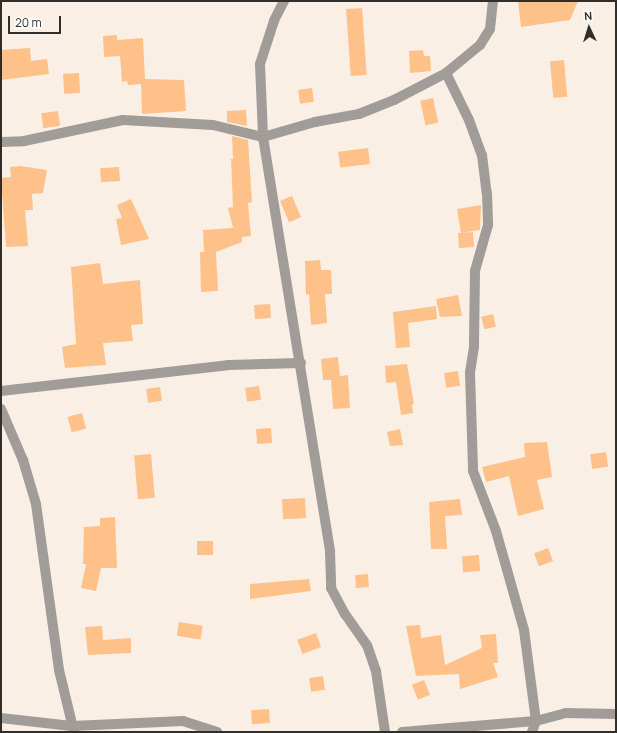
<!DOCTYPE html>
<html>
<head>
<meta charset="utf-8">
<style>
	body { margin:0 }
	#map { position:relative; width:617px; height:733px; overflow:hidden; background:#faefe5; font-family:Manrope,sans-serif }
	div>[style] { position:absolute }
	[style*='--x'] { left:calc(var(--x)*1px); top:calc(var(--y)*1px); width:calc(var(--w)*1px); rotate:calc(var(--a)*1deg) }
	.building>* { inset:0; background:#fdc189; transform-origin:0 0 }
	.street>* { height:10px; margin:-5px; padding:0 5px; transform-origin:5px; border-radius:5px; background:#a19c98 }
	span { translate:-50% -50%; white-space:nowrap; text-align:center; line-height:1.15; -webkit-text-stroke:3px #fefefe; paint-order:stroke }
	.frame { position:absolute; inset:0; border:2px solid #312d29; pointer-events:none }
	.north { position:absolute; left:569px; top:8px; width:40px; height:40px; -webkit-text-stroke:3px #fefefe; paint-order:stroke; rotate:356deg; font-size:11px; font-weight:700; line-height:16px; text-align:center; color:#312d29 }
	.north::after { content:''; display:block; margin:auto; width:14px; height:18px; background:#312d29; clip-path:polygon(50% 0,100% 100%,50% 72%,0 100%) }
	.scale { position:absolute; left:8px; top:16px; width:53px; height:18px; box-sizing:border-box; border:2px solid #312d29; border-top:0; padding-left:5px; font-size:12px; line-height:14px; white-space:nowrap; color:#312d29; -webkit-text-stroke:3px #fefefe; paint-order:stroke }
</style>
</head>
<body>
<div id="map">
	<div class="building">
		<div style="clip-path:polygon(518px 1px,578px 1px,570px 20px,521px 27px)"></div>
		<div style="left:362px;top:8px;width:67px;height:16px;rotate:86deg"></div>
		<div style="clip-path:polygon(117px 35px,117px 40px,143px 38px,145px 79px,184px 80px,186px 111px,142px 114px,141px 84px,128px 85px,127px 81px,122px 82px,120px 56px,104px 57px,103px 36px)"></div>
		<div style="clip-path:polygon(30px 48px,31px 61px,47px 59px,49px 74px,1px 80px,1px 50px)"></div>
		<div style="clip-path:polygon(423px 50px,424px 56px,430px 56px,431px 71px,410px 73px,409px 51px)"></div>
		<div style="left:564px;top:60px;width:37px;height:14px;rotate:85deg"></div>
		<div style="left:79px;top:73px;width:20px;height:16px;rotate:87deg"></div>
		<div style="left:312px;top:88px;width:14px;height:14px;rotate:82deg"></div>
		<div style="left:433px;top:98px;width:25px;height:13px;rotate:78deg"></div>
		<div style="clip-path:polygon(246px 110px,247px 126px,227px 122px,227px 111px)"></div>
		<div style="left:58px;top:111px;width:15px;height:17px;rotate:82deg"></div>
		<div style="clip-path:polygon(232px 136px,248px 140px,252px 202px,248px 203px,251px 236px,242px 237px,242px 242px,216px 252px,218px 291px,201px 292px,200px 252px,204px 252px,203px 230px,233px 228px,228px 208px,233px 207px,231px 159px,233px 159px)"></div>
		<div style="left:368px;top:148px;width:16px;height:30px;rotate:83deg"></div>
		<div style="clip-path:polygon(20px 166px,47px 170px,43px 193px,32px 194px,33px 210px,25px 210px,28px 246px,6px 247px,1px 178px,11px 177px,10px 167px)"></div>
		<div style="left:119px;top:167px;width:14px;height:19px;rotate:86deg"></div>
		<div style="left:292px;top:196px;width:23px;height:13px;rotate:67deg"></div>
		<div style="clip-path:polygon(131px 199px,149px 239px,121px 245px,116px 219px,122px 218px,117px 205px)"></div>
		<div style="clip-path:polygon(481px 205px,480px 230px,461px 233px,473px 232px,474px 247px,459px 248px,458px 233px,461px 233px,457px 209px)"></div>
		<div style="clip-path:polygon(320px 260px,321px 270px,331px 270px,332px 294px,325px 294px,327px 323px,311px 325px,309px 294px,306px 295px,305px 261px)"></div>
		<div style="clip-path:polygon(100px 263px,103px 284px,140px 280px,143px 324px,131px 325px,133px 341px,103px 343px,106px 365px,65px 368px,62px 347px,76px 344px,71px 267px)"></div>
		<div style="clip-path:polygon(458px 295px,462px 316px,440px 317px,436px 299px)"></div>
		<div style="left:270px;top:304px;width:14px;height:16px;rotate:86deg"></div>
		<div style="clip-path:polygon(436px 306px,437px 319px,408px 323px,410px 347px,396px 348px,393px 312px)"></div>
		<div style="left:493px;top:314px;width:13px;height:12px;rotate:77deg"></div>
		<div style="clip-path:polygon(338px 357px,340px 376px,348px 375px,350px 408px,333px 409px,331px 380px,323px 380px,321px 359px)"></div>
		<div style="clip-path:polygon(407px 364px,414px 404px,412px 405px,413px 413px,401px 415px,396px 382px,386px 383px,385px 366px)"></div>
		<div style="left:458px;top:371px;width:15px;height:14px;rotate:82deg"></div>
		<div style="left:259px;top:386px;width:14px;height:14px;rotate:82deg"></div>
		<div style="left:160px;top:387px;width:14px;height:14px;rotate:82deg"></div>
		<div style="left:82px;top:413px;width:16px;height:15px;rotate:75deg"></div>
		<div style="left:271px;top:428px;width:15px;height:15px;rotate:86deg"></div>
		<div style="clip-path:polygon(400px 429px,403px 445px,390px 446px,387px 432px)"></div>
		<div style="clip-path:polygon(547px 442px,552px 477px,537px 480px,544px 509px,518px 516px,509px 476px,486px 482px,482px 467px,525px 457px,524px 443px)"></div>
		<div style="left:606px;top:452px;width:15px;height:16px;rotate:82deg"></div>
		<div style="left:151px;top:454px;width:44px;height:17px;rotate:85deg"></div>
		<div style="left:305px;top:498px;width:20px;height:23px;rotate:87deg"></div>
		<div style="clip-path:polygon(460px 499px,462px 515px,445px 516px,447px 549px,431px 549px,429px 502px)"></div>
		<div style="clip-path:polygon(115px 517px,117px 568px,101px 568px,96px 591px,81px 588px,86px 564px,83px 564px,84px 527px,100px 526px,100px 518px)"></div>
		<div style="left:213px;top:541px;width:14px;height:16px;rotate:90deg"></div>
		<div style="left:548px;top:548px;width:14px;height:15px;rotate:69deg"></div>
		<div style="left:479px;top:555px;width:16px;height:17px;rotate:86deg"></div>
		<div style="left:368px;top:574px;width:13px;height:13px;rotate:86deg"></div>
		<div style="clip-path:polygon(309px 579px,311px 591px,250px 599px,250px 584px)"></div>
		<div style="left:179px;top:622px;width:24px;height:14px;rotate:9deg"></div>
		<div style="clip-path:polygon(420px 625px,421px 638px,441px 635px,445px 665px,482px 648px,480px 635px,496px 634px,498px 663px,493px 663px,498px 677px,460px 689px,459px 674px,416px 676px,406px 626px)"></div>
		<div style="clip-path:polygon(102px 626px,103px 640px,131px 638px,131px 653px,88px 655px,85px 627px)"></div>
		<div style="left:316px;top:633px;width:15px;height:20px;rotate:70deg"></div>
		<div style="left:323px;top:676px;width:14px;height:14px;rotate:82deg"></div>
		<div style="left:424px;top:680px;width:16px;height:13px;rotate:68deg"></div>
		<div style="left:269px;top:709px;width:14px;height:18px;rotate:86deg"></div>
	</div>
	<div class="street">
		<div style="--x:284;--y:1;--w:22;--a:117"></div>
		<div style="--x:274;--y:21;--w:45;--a:108"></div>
		<div style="--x:260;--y:64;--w:73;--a:87.6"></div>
		<div style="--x:263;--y:137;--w:420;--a:80.8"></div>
		<div style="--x:330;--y:552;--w:36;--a:88"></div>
		<div style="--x:331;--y:588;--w:30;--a:62"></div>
		<div style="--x:345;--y:614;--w:38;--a:55"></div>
		<div style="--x:367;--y:645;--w:28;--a:71"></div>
		<div style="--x:376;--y:671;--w:62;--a:81.6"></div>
		<div style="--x:446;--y:73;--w:52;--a:63.9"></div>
		<div style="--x:469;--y:120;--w:37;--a:70"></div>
		<div style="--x:482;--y:155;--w:38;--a:83"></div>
		<div style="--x:487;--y:193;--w:32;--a:88"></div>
		<div style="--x:488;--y:225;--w:48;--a:105.8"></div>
		<div style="--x:475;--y:271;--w:76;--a:90.8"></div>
		<div style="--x:474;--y:347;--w:26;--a:99"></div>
		<div style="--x:470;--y:373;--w:98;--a:88.2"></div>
		<div style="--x:473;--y:471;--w:64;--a:69"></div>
		<div style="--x:496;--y:531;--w:103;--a:74.2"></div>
		<div style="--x:524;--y:630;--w:92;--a:82.5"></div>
		<div style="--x:536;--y:721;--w:12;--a:110"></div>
		<div style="--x:1;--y:142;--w:23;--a:-2"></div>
		<div style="--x:24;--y:141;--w:101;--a:-12"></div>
		<div style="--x:123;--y:120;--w:90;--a:3.2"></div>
		<div style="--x:213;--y:125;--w:51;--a:13.5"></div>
		<div style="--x:263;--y:137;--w:54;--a:-16.1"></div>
		<div style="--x:315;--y:122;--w:45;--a:-10.3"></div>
		<div style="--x:359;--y:114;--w:38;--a:-22"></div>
		<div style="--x:394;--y:100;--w:59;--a:-27.4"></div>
		<div style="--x:446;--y:73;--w:44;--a:-39.5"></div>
		<div style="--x:480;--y:45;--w:19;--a:-58"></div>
		<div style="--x:490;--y:29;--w:28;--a:-84"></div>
		<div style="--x:1;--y:391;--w:228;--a:-6.5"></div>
		<div style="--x:228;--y:365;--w:73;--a:-1.6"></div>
		<div style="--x:1;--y:409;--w:56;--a:66.7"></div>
		<div style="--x:23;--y:460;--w:46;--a:73.5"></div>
		<div style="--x:36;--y:504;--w:168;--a:82.1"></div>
		<div style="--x:59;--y:670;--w:64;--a:76.4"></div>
		<div style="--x:1;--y:718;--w:71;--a:6.4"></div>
		<div style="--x:72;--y:726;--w:111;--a:-2.6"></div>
		<div style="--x:183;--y:721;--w:36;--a:18"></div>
		<div style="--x:402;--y:732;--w:134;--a:-4.7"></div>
		<div style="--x:536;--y:721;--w:31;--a:-15"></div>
		<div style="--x:566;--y:713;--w:50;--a:1.1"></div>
	</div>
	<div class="frame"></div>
	<div class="north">N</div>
	<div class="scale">20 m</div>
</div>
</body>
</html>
